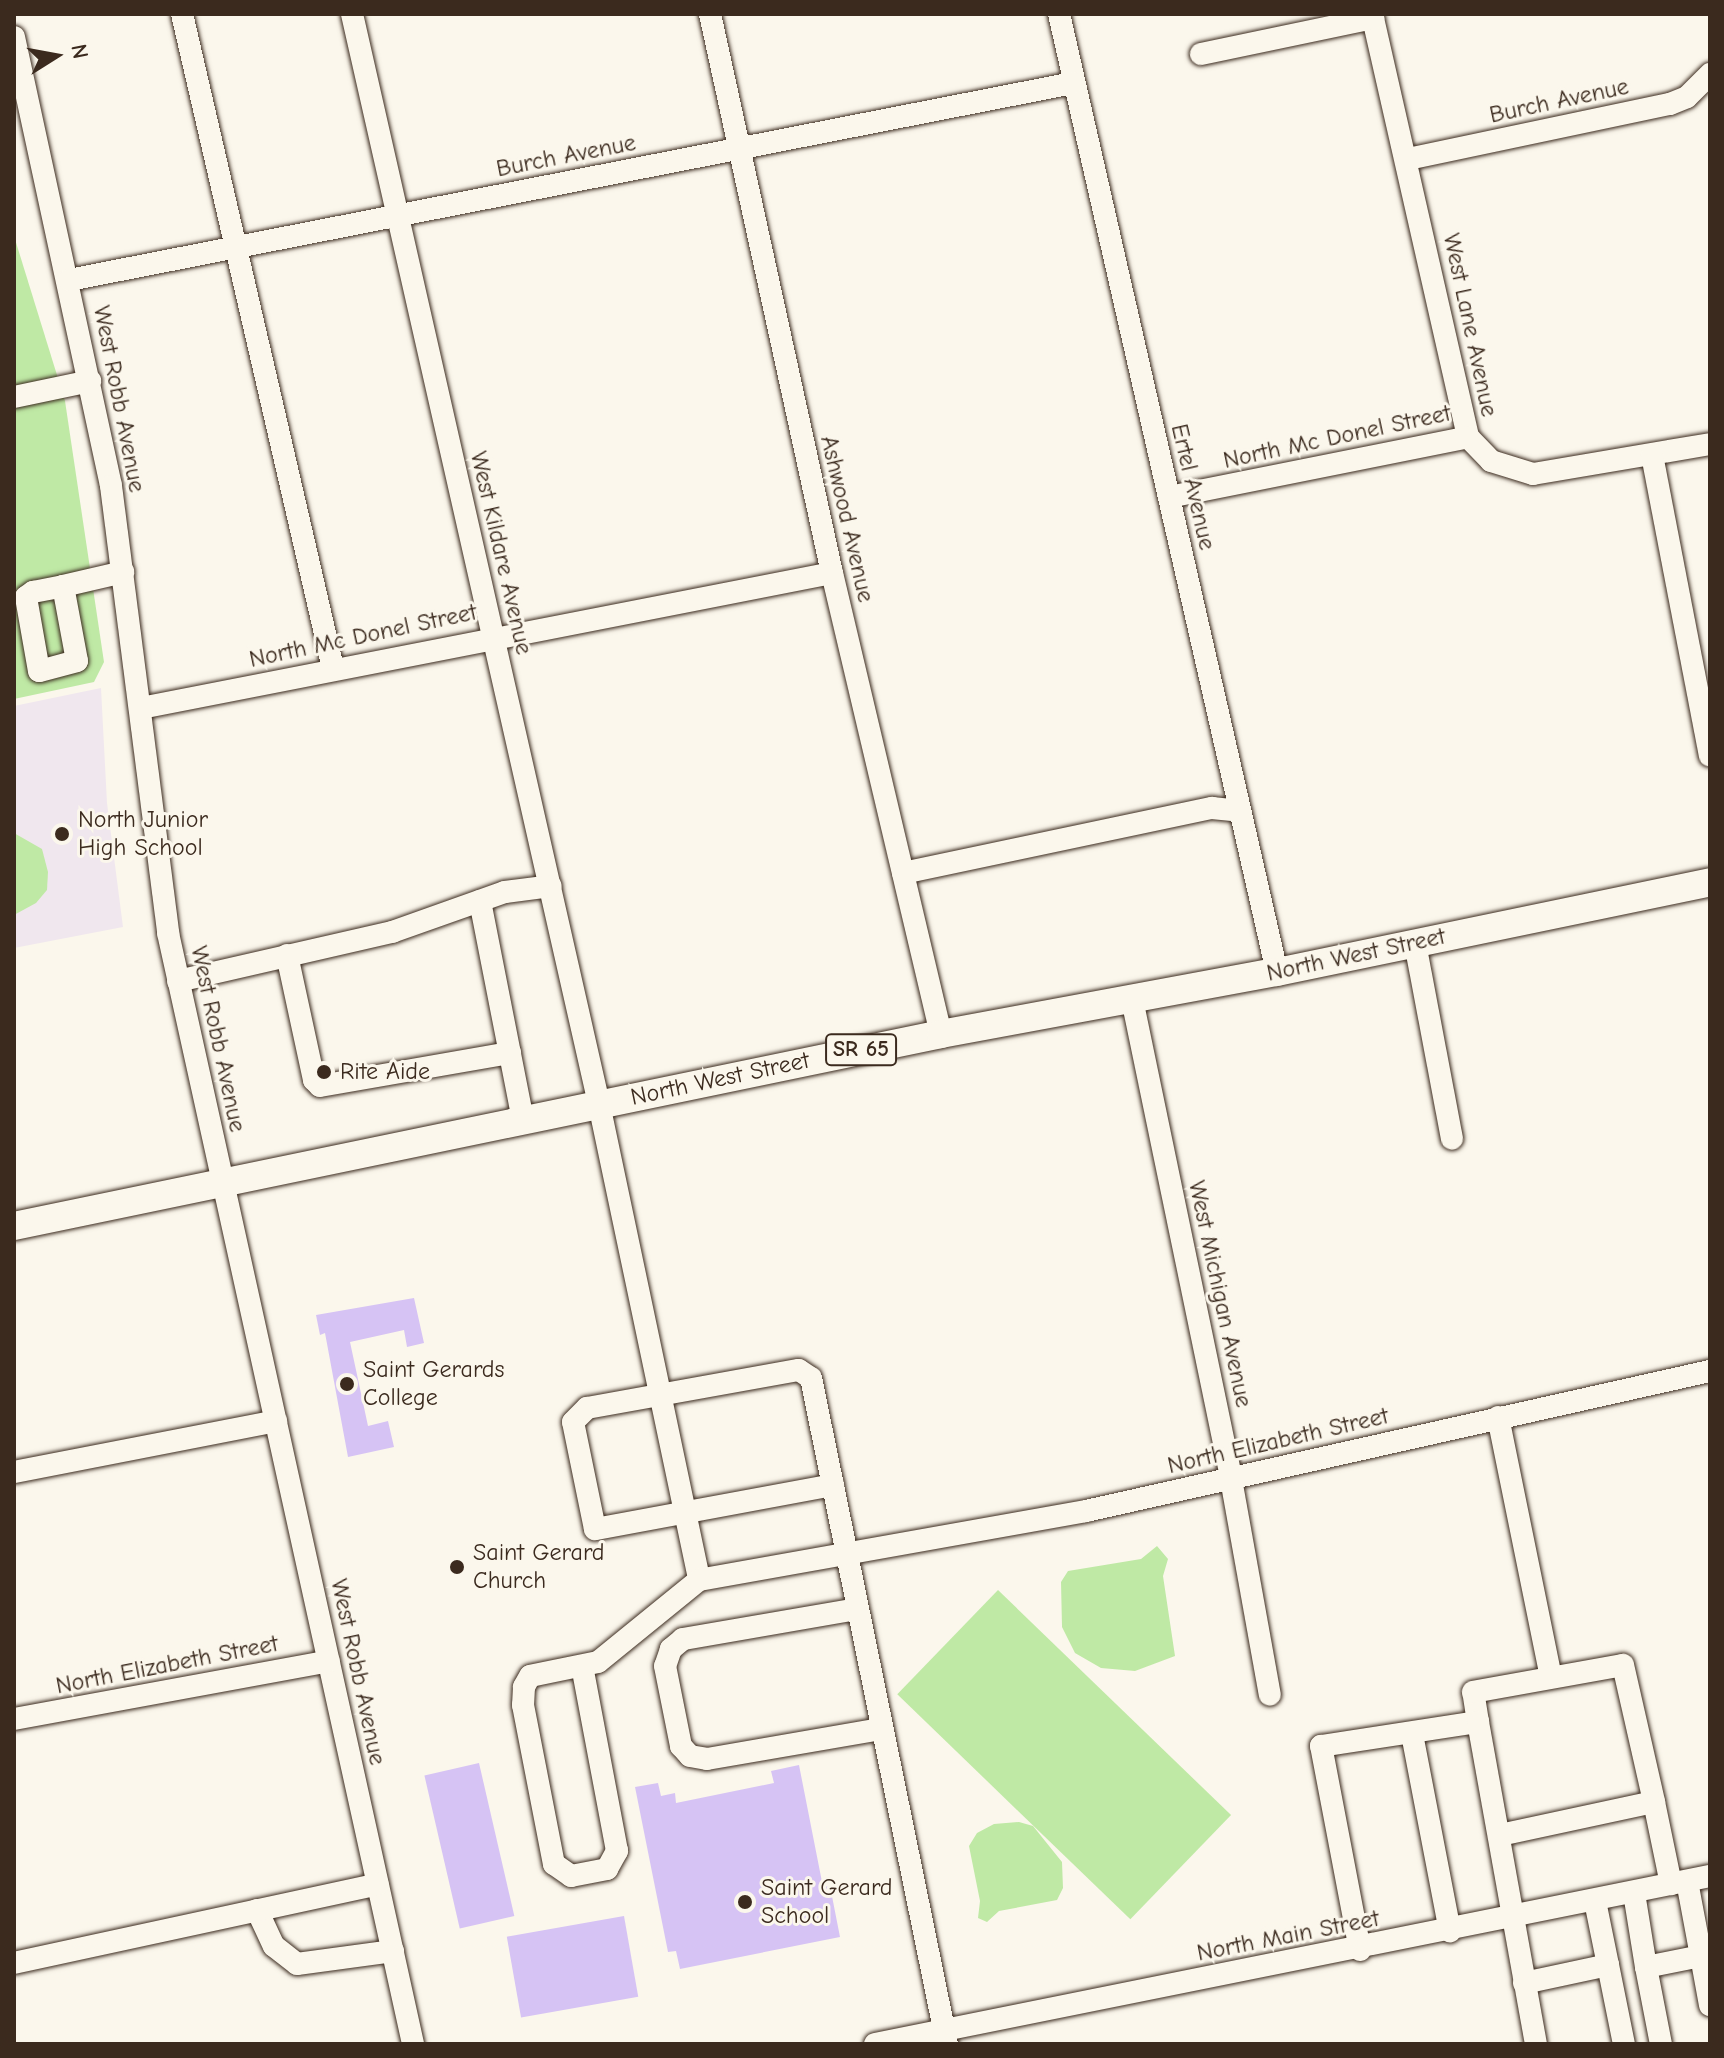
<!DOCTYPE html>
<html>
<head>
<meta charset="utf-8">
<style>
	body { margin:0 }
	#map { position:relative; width:1724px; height:2058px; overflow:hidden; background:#fbf7ec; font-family:"Comic Neue",sans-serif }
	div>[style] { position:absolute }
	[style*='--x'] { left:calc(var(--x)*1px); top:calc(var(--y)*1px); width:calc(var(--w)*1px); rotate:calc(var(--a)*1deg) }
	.built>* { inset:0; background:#f0e7ee }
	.green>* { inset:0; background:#bfe9a5; transform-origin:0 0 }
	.building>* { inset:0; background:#d6c3f4; transform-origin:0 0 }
	.roads { filter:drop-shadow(0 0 2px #3b2a1e) drop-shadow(0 0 2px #3b2a1e) }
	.minor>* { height:22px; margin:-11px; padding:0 11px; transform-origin:11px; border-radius:11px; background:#fbf7ec }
	.major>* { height:28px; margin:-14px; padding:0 14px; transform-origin:14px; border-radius:14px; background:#fbf7ec }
	.dots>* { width:22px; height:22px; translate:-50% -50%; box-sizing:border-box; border:4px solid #fbf7ec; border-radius:50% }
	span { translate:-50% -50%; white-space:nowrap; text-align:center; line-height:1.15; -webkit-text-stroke:6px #fbf7ec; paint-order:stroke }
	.shield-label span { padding:2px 6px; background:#fbf7ec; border:2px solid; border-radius:6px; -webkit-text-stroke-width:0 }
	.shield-label { font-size:22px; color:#3b2a1e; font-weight:700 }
	.street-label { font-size:24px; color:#3b2a1e }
	.poi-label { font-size:24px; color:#3b2a1e }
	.left { translate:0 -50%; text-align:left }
	.frame { position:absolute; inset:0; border:16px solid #3b2a1e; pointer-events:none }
	.north { position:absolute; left:16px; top:16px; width:80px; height:80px; -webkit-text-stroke:6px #fbf7ec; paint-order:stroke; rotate:79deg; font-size:22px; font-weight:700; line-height:32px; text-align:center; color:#3b2a1e }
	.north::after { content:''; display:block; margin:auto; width:28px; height:36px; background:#3b2a1e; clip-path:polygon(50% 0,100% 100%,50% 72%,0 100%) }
</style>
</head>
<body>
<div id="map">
	<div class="built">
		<div style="clip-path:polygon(101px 688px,107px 803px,123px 927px,14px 948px,14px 706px)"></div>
	</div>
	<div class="green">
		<div style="clip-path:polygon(14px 236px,65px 401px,104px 662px,94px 682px,14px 699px)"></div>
		<div style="clip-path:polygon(14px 833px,42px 849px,48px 872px,47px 890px,36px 903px,14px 915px)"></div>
		<div style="clip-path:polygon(1157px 1546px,1168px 1559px,1163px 1576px,1175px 1656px,1135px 1671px,1101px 1668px,1075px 1653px,1062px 1627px,1061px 1582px,1068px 1571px,1141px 1559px)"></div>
		<div style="left:998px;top:1590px;width:324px;height:145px;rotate:44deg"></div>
		<div style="clip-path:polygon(1019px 1822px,1033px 1826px,1062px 1862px,1063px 1888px,1057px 1900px,999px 1911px,987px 1922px,978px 1918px,980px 1901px,969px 1846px,977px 1833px,994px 1824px)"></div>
	</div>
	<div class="building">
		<div style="clip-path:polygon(414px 1298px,424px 1343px,407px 1347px,404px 1330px,350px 1342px,368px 1426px,388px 1421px,394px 1447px,348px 1457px,325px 1333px,320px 1335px,316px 1315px)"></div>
		<div style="left:479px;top:1763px;width:157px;height:56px;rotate:77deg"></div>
		<div style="clip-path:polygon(799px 1765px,823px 1887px,830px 1886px,840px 1937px,680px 1969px,676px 1951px,668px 1952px,635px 1787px,658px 1783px,661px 1796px,675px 1793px,676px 1803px,774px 1783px,771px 1771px)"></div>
		<div style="left:624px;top:1916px;width:82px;height:119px;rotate:80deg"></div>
	</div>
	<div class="roads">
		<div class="minor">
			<div style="--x:182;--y:14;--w:671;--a:77"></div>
			<div style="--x:352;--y:14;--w:1118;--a:77.23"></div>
			<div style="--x:599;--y:1104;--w:486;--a:78.1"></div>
			<div style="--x:699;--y:1580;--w:130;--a:140.9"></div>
			<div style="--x:598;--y:1662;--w:69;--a:168.4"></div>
			<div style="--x:530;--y:1676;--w:13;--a:119"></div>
			<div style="--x:524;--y:1687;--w:18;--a:93"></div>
			<div style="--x:523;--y:1705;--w:162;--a:79"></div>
			<div style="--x:554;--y:1864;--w:21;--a:35"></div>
			<div style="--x:571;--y:1876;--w:37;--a:-11"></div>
			<div style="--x:607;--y:1869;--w:21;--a:-61"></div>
			<div style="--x:617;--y:1851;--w:188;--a:-100.7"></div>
			<div style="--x:710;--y:14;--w:572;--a:77.69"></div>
			<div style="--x:832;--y:573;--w:474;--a:76.7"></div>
			<div style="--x:1059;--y:14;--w:982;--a:77.18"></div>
			<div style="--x:1372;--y:14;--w:434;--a:77.2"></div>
			<div style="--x:1468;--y:437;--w:33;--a:46"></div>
			<div style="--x:1491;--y:461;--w:44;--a:17.2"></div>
			<div style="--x:1533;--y:474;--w:180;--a:-9.6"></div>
			<div style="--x:14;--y:37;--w:459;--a:77.8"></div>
			<div style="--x:111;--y:486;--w:451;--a:82.7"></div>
			<div style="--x:168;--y:933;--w:1138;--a:77.56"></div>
			<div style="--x:1201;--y:54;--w:176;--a:-11.8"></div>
			<div style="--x:1408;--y:159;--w:268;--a:-11.9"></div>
			<div style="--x:1670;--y:104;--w:18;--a:-22"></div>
			<div style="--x:1687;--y:97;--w:33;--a:-45"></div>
			<div style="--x:69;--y:280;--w:1023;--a:-11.1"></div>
			<div style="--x:14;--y:397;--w:78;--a:-11.9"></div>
			<div style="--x:1652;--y:455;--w:306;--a:79.1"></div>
			<div style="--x:1169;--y:497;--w:305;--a:-11.3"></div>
			<div style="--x:63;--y:586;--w:76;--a:79.4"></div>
			<div style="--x:77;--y:661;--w:39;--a:165"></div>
			<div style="--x:39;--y:671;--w:75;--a:-100"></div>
			<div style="--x:26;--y:597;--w:9;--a:-36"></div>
			<div style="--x:33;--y:592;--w:31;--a:-11"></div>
			<div style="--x:63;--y:586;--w:62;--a:-13.1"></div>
			<div style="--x:141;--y:708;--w:704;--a:-11.05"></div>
			<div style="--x:903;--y:873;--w:316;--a:-11.9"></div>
			<div style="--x:1212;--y:808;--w:28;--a:6"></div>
			<div style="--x:480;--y:901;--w:223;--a:78.9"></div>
			<div style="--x:1415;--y:943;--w:199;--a:79.3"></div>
			<div style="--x:287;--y:955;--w:128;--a:77.8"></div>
			<div style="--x:314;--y:1080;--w:8;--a:45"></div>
			<div style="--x:320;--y:1086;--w:193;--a:-9.9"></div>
			<div style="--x:178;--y:981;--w:220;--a:-12.9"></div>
			<div style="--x:392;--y:932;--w:120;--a:-19.5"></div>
			<div style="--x:505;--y:892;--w:46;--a:-7.4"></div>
			<div style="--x:1132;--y:999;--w:490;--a:78.3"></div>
			<div style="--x:1231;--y:1479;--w:219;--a:79.8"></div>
			<div style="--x:1498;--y:1417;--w:265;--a:78.5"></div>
			<div style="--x:14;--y:1472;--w:267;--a:-11"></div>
			<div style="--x:833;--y:1485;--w:242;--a:169.5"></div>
			<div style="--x:595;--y:1529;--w:109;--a:-101.6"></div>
			<div style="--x:573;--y:1422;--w:20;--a:-45"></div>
			<div style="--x:587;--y:1408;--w:215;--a:-10.2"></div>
			<div style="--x:799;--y:1370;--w:14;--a:34"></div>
			<div style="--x:811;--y:1378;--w:680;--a:78.46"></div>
			<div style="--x:699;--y:1580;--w:393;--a:-10.1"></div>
			<div style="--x:1086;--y:1511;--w:640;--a:-12.65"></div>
			<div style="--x:857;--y:1609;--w:177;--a:170.2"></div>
			<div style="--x:683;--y:1639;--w:16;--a:140"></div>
			<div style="--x:671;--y:1649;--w:18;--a:109"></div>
			<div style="--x:665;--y:1666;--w:82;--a:78.7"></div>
			<div style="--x:681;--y:1746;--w:13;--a:48"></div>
			<div style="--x:690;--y:1756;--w:17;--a:10"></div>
			<div style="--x:707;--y:1759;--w:177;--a:-9.8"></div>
			<div style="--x:14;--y:1719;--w:320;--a:-10.4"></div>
			<div style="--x:1478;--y:1722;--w:30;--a:-99"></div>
			<div style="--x:1473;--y:1692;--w:152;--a:-10.2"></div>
			<div style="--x:1623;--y:1665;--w:140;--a:77.2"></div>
			<div style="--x:1412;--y:1734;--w:201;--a:79.1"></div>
			<div style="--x:1500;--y:1835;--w:157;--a:-12.1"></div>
			<div style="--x:1654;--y:1802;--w:84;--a:78.3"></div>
			<div style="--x:1634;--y:1893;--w:75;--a:80.8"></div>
			<div style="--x:1646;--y:1967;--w:56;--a:-11.3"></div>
			<div style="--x:1701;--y:1956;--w:76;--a:-100.6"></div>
			<div style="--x:257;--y:1910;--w:40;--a:65"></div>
			<div style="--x:274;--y:1946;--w:29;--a:38"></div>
			<div style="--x:297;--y:1964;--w:97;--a:-7.7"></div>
			<div style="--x:1360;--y:1950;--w:208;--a:-100.8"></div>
			<div style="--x:1321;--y:1746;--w:159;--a:-8.7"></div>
			<div style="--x:1478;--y:1722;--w:327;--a:79.8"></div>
			<div style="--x:1710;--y:1955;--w:9;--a:174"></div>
			<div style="--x:1701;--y:1956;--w:50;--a:79.6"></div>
			<div style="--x:14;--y:1963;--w:372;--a:-12.2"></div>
			<div style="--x:1608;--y:1965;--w:81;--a:78.6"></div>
			<div style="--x:1646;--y:1967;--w:78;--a:79"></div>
			<div style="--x:1524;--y:1983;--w:86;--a:-12.1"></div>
			<div style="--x:1608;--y:1965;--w:65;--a:-101.5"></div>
			<div style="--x:875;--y:2044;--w:852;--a:-11.38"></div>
		</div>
		<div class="major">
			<div style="--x:14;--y:1226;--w:947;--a:-11.7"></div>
			<div style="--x:941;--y:1034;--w:342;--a:-10.5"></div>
			<div style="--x:1277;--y:972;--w:442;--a:-11.7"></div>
		</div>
	</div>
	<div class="dots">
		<div style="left:62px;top:834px;background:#3b2a1e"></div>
		<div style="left:324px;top:1072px;background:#3b2a1e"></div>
		<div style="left:347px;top:1384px;background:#3b2a1e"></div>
		<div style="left:457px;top:1567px;background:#3b2a1e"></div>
		<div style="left:745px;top:1902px;background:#3b2a1e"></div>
	</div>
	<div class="shield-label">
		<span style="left:861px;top:1050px">SR 65</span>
	</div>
	<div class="street-label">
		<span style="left:1559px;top:101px;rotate:-12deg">Burch Avenue</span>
		<span style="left:566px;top:156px;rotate:-11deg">Burch Avenue</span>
		<span style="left:1470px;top:325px;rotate:78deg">West Lane Avenue</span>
		<span style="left:119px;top:399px;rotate:79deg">West Robb Avenue</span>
		<span style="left:1337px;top:437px;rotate:-12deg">North Mc Donel Street</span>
		<span style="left:1193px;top:487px;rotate:77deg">Ertel Avenue</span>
		<span style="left:847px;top:519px;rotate:77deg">Ashwood Avenue</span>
		<span style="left:501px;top:553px;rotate:77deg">West Kildare Avenue</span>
		<span style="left:363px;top:636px;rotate:-12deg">North Mc Donel Street</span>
		<span style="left:1356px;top:955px;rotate:-12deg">North West Street</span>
		<span style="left:218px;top:1039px;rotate:78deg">West Robb Avenue</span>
		<span style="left:720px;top:1079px;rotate:-12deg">North West Street</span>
		<span style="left:1220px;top:1294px;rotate:78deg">West Michigan Avenue</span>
		<span style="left:1278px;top:1441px;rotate:-13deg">North Elizabeth Street</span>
		<span style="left:167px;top:1665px;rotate:-11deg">North Elizabeth Street</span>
		<span style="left:358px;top:1672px;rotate:78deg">West Robb Avenue</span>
		<span style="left:1288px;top:1936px;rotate:-11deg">North Main Street</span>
	</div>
	<div class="poi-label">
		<span class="left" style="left:78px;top:834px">North Junior<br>High School</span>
		<span class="left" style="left:340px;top:1072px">Rite Aide</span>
		<span class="left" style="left:363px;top:1384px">Saint Gerards<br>College</span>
		<span class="left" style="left:473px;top:1567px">Saint Gerard<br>Church</span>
		<span class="left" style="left:761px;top:1902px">Saint Gerard<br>School</span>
	</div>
	<div class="frame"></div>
	<div class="north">N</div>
</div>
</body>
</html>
